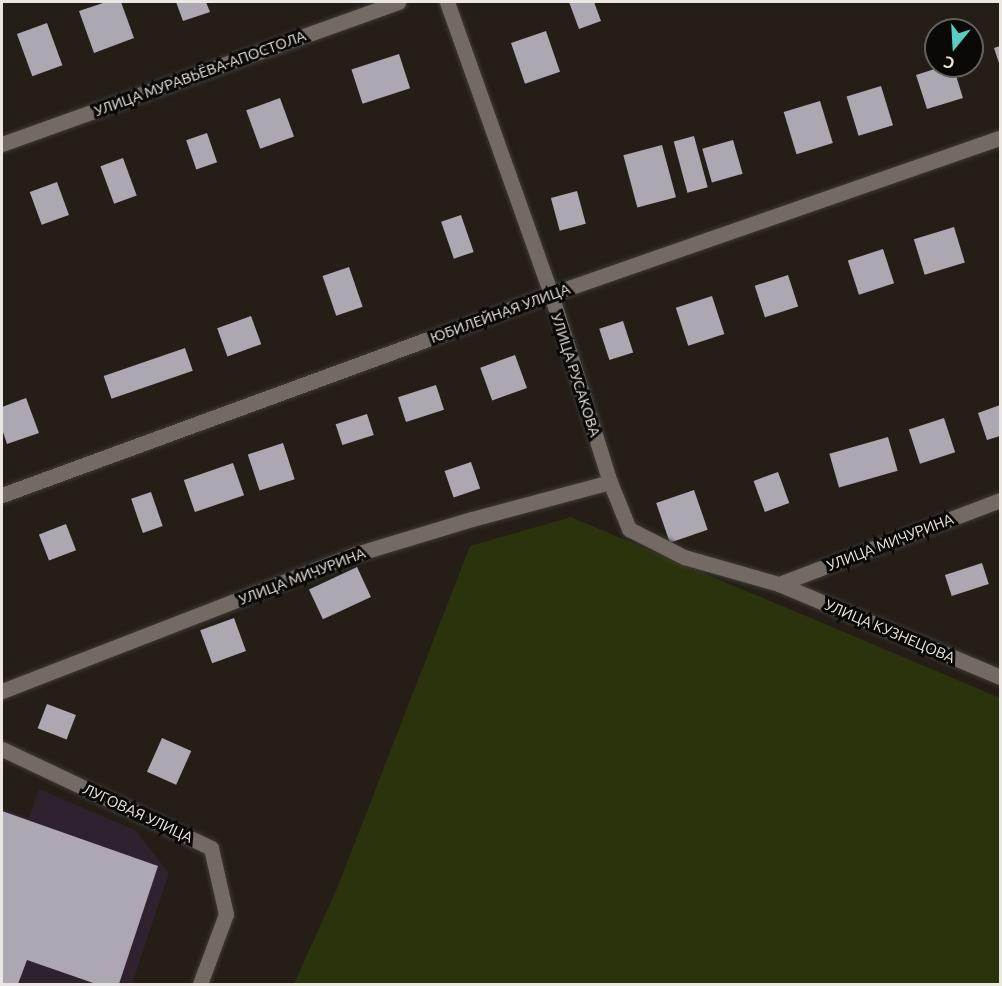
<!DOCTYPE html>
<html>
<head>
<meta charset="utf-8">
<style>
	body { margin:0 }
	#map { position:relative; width:1002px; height:986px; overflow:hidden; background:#241e17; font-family:Ubuntu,sans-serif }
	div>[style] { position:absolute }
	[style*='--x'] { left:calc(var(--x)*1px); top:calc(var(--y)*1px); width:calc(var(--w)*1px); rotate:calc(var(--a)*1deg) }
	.industrial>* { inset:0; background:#2f212d }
	.green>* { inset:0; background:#2b330d }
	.building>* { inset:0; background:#ada7b2; transform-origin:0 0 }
	.roads { filter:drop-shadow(0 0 2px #3e3934) drop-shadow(0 0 2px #3e3934) }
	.minor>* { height:15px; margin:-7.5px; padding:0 7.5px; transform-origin:7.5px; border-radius:7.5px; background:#736b63 }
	span { translate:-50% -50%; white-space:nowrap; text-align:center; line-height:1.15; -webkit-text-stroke:6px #0b0906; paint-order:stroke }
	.street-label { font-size:15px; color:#ece7e2 }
	.frame { position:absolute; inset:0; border:3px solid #ece7e2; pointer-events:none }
	.north { position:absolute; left:924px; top:18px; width:60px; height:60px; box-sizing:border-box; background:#0b0906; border:2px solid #65625e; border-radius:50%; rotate:198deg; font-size:16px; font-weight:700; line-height:24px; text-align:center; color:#ece7e2 }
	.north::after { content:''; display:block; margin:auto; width:21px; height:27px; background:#57cec1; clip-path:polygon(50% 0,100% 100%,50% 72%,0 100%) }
</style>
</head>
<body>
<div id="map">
	<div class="industrial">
		<div style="clip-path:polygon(39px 789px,135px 830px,169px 873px,132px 984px,2px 984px,2px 808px,29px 818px)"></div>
	</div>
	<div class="green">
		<div style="clip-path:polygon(571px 517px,1000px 698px,1000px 984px,294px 984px,338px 886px,470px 546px)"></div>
	</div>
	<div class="building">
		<div style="clip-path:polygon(106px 2px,121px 2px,134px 38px,94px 53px,79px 11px)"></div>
		<div style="clip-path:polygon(176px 2px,206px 2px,210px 12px,183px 21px)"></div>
		<div style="clip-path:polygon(569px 2px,594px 2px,601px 21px,579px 29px)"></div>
		<div style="left:47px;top:23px;width:45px;height:32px;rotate:70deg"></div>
		<div style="left:546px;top:31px;width:43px;height:37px;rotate:71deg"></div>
		<div style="clip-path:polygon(1000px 46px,1000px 66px,994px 48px)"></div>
		<div style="left:399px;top:54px;width:36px;height:50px;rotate:72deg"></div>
		<div style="clip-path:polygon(944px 66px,953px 66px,963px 98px,927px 109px,916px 75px)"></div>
		<div style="left:881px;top:86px;width:41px;height:36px;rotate:73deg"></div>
		<div style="left:280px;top:98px;width:41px;height:36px;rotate:70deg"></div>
		<div style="left:820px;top:101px;width:44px;height:38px;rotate:73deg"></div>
		<div style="left:207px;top:133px;width:31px;height:22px;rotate:71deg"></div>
		<div style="left:694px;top:136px;width:53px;height:21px;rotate:75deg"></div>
		<div style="left:733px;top:140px;width:35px;height:32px;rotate:74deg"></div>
		<div style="left:662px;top:145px;width:54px;height:40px;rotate:75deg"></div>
		<div style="left:123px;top:158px;width:40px;height:24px;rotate:70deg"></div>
		<div style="left:57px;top:182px;width:35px;height:29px;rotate:70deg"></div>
		<div style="left:577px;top:191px;width:34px;height:27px;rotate:75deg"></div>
		<div style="left:461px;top:215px;width:39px;height:21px;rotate:71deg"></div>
		<div style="left:954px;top:227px;width:37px;height:42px;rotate:73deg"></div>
		<div style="left:883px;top:249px;width:36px;height:37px;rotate:72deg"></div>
		<div style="left:349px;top:267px;width:42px;height:28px;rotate:71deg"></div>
		<div style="left:788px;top:275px;width:33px;height:35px;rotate:72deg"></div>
		<div style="left:712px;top:296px;width:40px;height:38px;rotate:72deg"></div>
		<div style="left:251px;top:316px;width:30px;height:36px;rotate:70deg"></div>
		<div style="left:623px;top:321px;width:33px;height:25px;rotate:72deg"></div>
		<div style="left:185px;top:348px;width:24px;height:86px;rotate:71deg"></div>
		<div style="left:515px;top:355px;width:35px;height:37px;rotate:70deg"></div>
		<div style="left:436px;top:385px;width:26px;height:40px;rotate:72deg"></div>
		<div style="clip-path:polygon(26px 398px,39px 433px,7px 444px,2px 429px,2px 407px)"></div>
		<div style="clip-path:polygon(1000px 405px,1000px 436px,987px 440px,978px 413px)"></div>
		<div style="left:367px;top:414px;width:22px;height:33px;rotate:72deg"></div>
		<div style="left:944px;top:418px;width:36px;height:37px;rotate:72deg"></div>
		<div style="left:888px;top:437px;width:35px;height:61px;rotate:74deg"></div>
		<div style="left:283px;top:443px;width:38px;height:37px;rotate:72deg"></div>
		<div style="left:471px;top:462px;width:28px;height:28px;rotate:71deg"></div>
		<div style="left:233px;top:463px;width:34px;height:52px;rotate:71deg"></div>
		<div style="left:778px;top:472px;width:33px;height:26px;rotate:70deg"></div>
		<div style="left:694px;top:490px;width:42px;height:40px;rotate:71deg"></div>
		<div style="left:151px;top:492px;width:36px;height:21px;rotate:71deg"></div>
		<div style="left:66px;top:524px;width:28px;height:29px;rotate:69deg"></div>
		<div style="left:982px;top:563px;width:22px;height:39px;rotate:72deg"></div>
		<div style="left:357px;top:567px;width:33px;height:53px;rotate:65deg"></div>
		<div style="left:234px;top:618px;width:35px;height:36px;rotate:70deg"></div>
		<div style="left:47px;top:704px;width:31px;height:26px;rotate:21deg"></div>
		<div style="left:162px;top:738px;width:32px;height:37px;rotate:24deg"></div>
		<div style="clip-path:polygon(2px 811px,158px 866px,119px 984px,96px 984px,27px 960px,18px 984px,2px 984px)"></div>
	</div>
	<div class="roads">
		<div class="minor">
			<div style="--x:447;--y:2;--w:310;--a:70.4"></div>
			<div style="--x:551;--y:294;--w:197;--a:72.6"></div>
			<div style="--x:610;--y:482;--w:51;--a:68"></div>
			<div style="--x:629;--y:529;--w:62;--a:27"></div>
			<div style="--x:684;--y:557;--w:99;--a:15.9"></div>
			<div style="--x:779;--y:584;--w:240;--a:22.8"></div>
			<div style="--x:2;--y:144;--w:421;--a:-19.7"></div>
			<div style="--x:2;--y:495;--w:585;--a:-20.11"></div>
			<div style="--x:551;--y:294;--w:475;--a:-19.2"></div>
			<div style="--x:779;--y:584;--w:236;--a:-20.8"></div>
			<div style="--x:2;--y:691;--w:380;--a:-21.2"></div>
			<div style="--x:356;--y:554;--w:121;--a:-16.8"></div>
			<div style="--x:472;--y:519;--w:143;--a:-15"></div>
			<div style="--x:2;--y:749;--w:231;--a:25.3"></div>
			<div style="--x:211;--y:848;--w:68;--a:77.2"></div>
			<div style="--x:226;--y:914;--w:75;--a:110.4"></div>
		</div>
	</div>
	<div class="street-label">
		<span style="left:200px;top:73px;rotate:-20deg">УЛИЦА МУРАВЬЁВА-АПОСТОЛА</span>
		<span style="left:500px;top:313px;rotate:-20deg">ЮБИЛЕЙНАЯ УЛИЦА</span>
		<span style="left:576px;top:375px;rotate:72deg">УЛИЦА РУСАКОВА</span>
		<span style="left:890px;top:542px;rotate:-21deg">УЛИЦА МИЧУРИНА</span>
		<span style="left:302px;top:576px;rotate:-21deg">УЛИЦА МИЧУРИНА</span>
		<span style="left:890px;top:631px;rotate:23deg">УЛИЦА КУЗНЕЦОВА</span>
		<span style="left:138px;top:813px;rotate:25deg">ЛУГОВАЯ УЛИЦА</span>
	</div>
	<div class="frame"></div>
	<div class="north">С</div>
</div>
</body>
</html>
